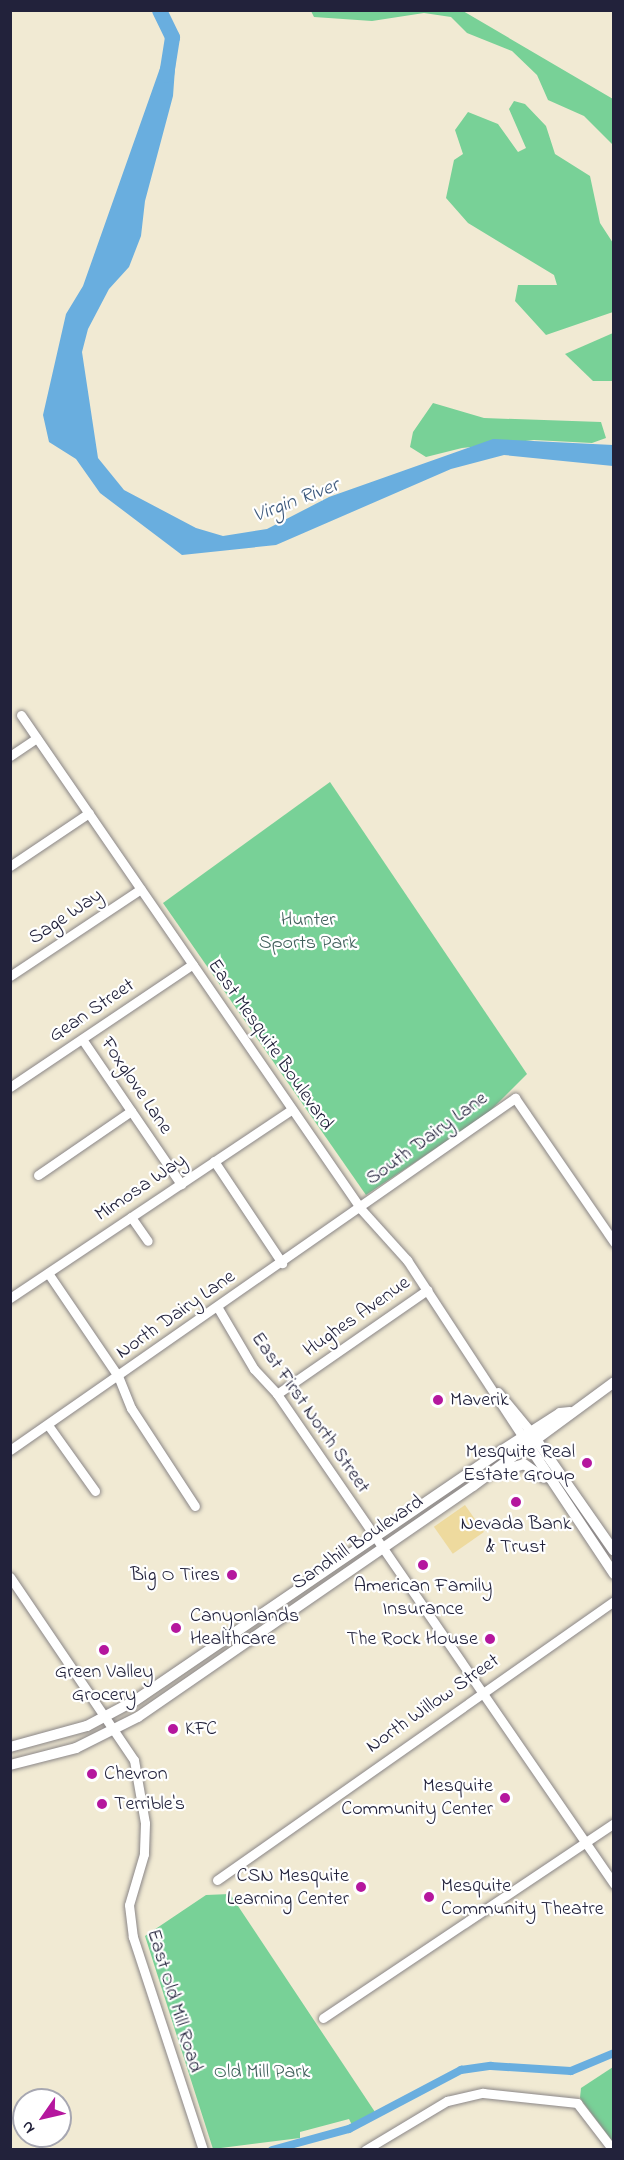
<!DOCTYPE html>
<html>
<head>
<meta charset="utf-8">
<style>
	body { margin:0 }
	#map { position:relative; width:624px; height:2160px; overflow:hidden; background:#f1ead3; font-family:"Indie Flower",sans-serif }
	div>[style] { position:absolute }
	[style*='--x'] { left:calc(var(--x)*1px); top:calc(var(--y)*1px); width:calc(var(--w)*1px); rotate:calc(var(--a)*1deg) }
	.green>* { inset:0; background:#78d197 }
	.sand>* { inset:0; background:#eeda9e; transform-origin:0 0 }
	.water>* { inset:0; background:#69aedf }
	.canal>* { height:8px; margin:-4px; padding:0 4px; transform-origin:4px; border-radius:4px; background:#69aedf }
	.river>* { height:15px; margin:-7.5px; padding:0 7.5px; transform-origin:7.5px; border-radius:7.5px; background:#69aedf }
	.roads { filter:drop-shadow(0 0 2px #8a8687) drop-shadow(0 0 2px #8a8687) }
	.minor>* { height:9px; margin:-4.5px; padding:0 4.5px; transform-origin:4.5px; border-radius:4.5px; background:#fff }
	.major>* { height:10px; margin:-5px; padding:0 5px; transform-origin:5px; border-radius:5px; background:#fff }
	.dots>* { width:16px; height:16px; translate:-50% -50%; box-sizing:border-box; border:3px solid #fff; border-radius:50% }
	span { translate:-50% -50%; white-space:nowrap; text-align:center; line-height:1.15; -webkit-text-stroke:4.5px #fff; paint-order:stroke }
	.street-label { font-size:20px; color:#22223b }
	.park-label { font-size:20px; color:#405f5b }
	.poi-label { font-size:20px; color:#22223b }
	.left { translate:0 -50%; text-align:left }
	.right { translate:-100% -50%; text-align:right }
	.water-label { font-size:21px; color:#3e5a7d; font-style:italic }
	.frame { position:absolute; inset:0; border:12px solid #22223b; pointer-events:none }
	.north { position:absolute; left:12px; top:2088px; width:60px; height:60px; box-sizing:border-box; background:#fff; border:2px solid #a7a7b1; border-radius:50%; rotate:236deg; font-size:16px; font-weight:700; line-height:24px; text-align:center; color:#22223b }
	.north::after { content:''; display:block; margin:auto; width:21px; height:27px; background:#b5179e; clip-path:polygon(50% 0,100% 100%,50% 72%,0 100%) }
</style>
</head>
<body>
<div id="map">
	<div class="green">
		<div style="clip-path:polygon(311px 11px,463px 11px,613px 99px,613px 145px,584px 116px,548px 100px,537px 75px,512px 51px,467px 33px,451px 17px,424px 13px,372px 21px,314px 17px)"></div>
		<div style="clip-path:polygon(514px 101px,525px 104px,546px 126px,555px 154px,590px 176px,600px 223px,613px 243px,613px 312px,546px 335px,515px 301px,518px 285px,557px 285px,554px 275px,468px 223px,446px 198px,454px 160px,463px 154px,455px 130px,468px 112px,498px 124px,518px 152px,526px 148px,509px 109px)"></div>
		<div style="clip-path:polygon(613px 333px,613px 381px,593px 381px,565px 354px)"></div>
		<div style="clip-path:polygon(433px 403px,484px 418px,601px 422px,606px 438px,592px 443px,534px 440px,462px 448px,426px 457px,410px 447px,413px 432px)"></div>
		<div style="clip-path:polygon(330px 782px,527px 1074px,487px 1114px,366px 1195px,163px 903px)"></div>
		<div style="clip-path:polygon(230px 1894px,375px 2112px,352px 2125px,349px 2119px,300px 2132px,300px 2138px,213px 2149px,145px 1936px,206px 1895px)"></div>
		<div style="clip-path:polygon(613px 2067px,613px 2142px,580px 2098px,581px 2088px)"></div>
	</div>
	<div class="sand">
		<div style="left:465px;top:1505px;width:33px;height:38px;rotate:55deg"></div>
	</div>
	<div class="water">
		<div style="clip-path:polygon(165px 54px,176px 55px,173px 96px,145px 201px,141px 236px,129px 267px,109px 289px,88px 329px,82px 352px,98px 458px,124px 490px,196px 528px,223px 536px,267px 529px,329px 497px,493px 439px,613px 445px,613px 466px,504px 455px,451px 469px,276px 545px,182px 555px,100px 493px,76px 459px,49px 442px,43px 415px,66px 314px,83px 286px)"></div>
	</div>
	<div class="canal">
		<div style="--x:272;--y:2150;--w:80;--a:-15.3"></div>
		<div style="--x:349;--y:2129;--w:127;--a:-27.8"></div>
		<div style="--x:461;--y:2070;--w:30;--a:-8"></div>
		<div style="--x:491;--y:2066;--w:80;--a:3.6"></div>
		<div style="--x:571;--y:2071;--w:47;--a:-22.7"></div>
	</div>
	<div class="river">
		<div style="--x:159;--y:10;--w:30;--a:64"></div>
		<div style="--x:172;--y:37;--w:38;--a:99"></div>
	</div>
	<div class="roads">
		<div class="minor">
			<div style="--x:21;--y:715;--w:600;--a:55.46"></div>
			<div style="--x:361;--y:1209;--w:69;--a:48"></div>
			<div style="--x:407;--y:1260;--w:212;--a:56.8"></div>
			<div style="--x:10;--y:756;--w:32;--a:-34"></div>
			<div style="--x:10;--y:866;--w:95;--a:-33.9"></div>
			<div style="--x:10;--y:976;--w:157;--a:-33.6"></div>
			<div style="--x:82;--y:1039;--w:176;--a:55.7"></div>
			<div style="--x:10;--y:1087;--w:220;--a:-33.9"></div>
			<div style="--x:214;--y:1161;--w:123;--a:56.3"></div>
			<div style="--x:38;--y:1175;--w:113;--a:-34.5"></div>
			<div style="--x:131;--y:1217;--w:29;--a:55"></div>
			<div style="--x:48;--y:1273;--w:125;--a:55.8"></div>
			<div style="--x:118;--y:1376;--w:35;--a:68"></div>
			<div style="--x:131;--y:1408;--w:117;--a:56.9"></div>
			<div style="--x:10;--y:1298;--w:339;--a:-33.8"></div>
			<div style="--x:218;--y:1308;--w:71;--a:59.5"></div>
			<div style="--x:254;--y:1369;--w:34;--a:47"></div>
			<div style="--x:277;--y:1394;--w:595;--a:55.48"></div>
			<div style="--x:498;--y:1392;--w:52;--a:50.5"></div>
			<div style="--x:277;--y:1394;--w:183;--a:-34.7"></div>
			<div style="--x:48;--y:1425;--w:81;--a:54.5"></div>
			<div style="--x:10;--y:1450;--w:616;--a:-34.88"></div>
			<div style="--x:515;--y:1098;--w:175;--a:55.5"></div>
			<div style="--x:10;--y:1577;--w:221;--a:55.9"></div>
			<div style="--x:134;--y:1760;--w:64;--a:80.1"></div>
			<div style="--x:145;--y:1823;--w:31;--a:92"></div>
			<div style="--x:144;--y:1854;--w:53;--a:106.4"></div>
			<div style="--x:129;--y:1905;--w:32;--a:83"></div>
			<div style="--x:133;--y:1937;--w:224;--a:71.8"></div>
			<div style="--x:217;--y:1880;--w:485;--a:-35.1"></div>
			<div style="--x:323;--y:2018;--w:350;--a:-33.8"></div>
			<div style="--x:365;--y:2150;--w:96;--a:-30.9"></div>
			<div style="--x:447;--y:2101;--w:37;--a:-13"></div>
			<div style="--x:483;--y:2093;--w:95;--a:6.1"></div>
			<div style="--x:577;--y:2103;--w:59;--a:52.5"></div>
		</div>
		<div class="major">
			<div style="--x:533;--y:1435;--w:141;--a:55.1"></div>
			<div style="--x:525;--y:1440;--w:161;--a:56.4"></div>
			<div style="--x:498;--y:1472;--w:27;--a:-17"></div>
			<div style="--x:524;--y:1464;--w:24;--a:35"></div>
			<div style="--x:10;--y:1747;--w:80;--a:-15.3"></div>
			<div style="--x:87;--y:1726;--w:55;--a:-28"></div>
			<div style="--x:136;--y:1700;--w:442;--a:-34.3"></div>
			<div style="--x:501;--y:1451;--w:70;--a:-32.8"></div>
			<div style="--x:560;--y:1413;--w:10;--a:-6"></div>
			<div style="--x:10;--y:1765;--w:68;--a:-14.4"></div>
			<div style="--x:76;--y:1748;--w:69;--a:-26.6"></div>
			<div style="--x:138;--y:1717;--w:407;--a:-34.6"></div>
			<div style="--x:473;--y:1486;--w:175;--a:-36.4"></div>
		</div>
	</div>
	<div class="dots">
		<div style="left:438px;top:1400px;background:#b5179e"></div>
		<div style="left:587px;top:1463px;background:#b5179e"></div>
		<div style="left:516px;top:1502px;background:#b5179e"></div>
		<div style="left:423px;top:1565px;background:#b5179e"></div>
		<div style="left:232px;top:1575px;background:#b5179e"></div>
		<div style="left:176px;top:1628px;background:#b5179e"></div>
		<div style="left:490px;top:1639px;background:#b5179e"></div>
		<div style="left:104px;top:1650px;background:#b5179e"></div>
		<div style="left:173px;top:1729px;background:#b5179e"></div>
		<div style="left:92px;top:1774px;background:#b5179e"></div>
		<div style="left:505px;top:1798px;background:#b5179e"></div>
		<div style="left:102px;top:1804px;background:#b5179e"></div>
		<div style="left:361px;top:1887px;background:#b5179e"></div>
		<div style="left:429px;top:1897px;background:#b5179e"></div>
	</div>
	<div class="street-label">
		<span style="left:66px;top:917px;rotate:-34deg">Sage Way</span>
		<span style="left:92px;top:1011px;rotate:-34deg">Gean Street</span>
		<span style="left:270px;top:1045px;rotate:55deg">East Mesquite Boulevard</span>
		<span style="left:136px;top:1086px;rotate:56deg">Foxglove Lane</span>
		<span style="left:427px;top:1139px;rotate:-36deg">South Dairy Lane</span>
		<span style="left:141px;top:1188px;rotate:-34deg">Mimosa Way</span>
		<span style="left:176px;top:1315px;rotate:-35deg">North Dairy Lane</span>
		<span style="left:357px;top:1317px;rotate:-35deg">Hughes Avenue</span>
		<span style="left:310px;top:1413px;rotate:55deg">East First North Street</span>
		<span style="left:358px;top:1543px;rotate:-34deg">Sandhill Boulevard</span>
		<span style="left:433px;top:1704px;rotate:-35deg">North Willow Street</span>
		<span style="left:174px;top:2001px;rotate:73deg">East Old Mill Road</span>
	</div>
	<div class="park-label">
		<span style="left:308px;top:932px">Hunter<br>Sports Park</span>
		<span style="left:262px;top:2072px">Old Mill Park</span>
	</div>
	<div class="poi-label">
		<span class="left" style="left:450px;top:1400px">Maverik</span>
		<span class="right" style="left:575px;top:1464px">Mesquite Real<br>Estate Group</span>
		<span style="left:516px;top:1536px">Nevada Bank<br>&amp; Trust</span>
		<span class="right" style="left:220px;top:1575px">Big O Tires</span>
		<span style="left:423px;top:1598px">American Family<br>Insurance</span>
		<span class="left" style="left:190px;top:1628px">Canyonlands<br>Healthcare</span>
		<span class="right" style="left:478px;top:1639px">The Rock House</span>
		<span style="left:104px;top:1684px">Green Valley<br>Grocery</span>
		<span class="left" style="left:185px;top:1729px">KFC</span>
		<span class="left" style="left:104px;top:1774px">Chevron</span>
		<span class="right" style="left:493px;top:1798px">Mesquite<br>Community Center</span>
		<span class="left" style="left:114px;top:1804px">Terrible's</span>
		<span class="right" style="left:349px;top:1888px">CSN Mesquite<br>Learning Center</span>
		<span class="left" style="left:441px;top:1898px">Mesquite<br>Community Theatre</span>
	</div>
	<div class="water-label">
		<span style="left:296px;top:501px;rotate:-21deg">Virgin River</span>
	</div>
	<div class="frame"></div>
	<div class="north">N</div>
</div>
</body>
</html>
